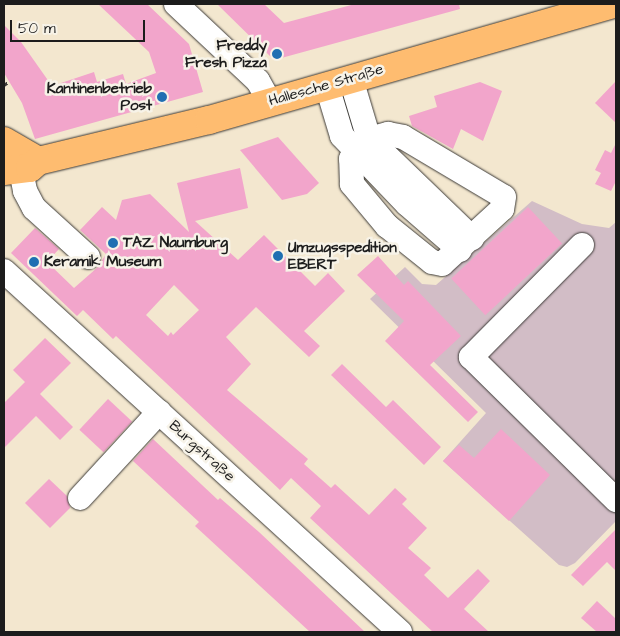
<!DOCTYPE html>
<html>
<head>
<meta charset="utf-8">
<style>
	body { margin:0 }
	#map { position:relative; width:620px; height:636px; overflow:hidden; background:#f3e7cf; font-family:"Architects Daughter",sans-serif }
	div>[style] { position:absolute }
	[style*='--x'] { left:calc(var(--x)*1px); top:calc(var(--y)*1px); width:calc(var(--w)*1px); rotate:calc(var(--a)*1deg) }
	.industrial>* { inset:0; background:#d2bdc6 }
	.building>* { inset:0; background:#f2a5cb; transform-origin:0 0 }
	.path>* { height:3px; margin-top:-1.5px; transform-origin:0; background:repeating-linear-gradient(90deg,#3c3a37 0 4px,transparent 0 8px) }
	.roads { filter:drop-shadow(0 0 1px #3c3a37) drop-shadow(0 0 1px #3c3a37) }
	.minor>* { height:24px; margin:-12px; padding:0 12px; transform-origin:12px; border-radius:12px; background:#fff }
	.major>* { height:28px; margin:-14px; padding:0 14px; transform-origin:14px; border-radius:14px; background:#febc70 }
	.dots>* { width:14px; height:14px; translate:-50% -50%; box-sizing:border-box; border:2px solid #f7f3e8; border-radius:50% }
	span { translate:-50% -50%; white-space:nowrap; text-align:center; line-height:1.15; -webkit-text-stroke:5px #f7f3e8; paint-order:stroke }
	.poi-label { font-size:15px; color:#1c1c1c; font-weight:700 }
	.right { translate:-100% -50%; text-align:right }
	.left { translate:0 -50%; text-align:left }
	.street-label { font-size:15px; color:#1c1c1c }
	.frame { position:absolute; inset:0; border:5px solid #1c1c1c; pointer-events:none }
	.scale { position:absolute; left:10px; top:20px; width:135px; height:22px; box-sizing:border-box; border:2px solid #1c1c1c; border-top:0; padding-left:6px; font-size:15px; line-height:18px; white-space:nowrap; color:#1c1c1c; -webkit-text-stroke:4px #f7f3e8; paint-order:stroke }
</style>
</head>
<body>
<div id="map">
	<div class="industrial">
		<div style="clip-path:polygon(532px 201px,582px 224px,609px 228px,616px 222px,616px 521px,575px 563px,567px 567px,559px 565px,443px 461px,486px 413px,370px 299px,405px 267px,422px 284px,436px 285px)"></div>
	</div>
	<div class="building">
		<div style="clip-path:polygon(98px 4px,147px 4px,189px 44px,203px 92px,35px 139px,22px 103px,4px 73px,4px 25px,21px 42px,52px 86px,94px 72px,97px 82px,123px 74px,126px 84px,156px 73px,149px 52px)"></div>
		<div style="clip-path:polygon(217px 4px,264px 4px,284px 23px,355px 4px,459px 4px,460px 9px,274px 60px)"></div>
		<div style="clip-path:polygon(616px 81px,616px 123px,595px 103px)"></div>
		<div style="clip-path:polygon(480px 82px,502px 91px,483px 141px,461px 129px,453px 149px,412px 126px,409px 116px,437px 107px,434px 96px)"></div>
		<div style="clip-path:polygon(278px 137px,319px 183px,307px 194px,282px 200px,240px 150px)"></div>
		<div style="clip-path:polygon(616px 143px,616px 181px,611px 191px,595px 184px,601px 173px,595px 170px,605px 150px,611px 153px)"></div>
		<div style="clip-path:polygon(evenodd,240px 168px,248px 208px,195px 221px,238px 260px,264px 235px,315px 286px,328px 273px,345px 291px,304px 331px,320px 346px,309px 357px,256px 307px,226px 337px,251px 364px,227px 390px,308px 459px,304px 464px,331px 488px,335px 484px,369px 515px,395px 488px,407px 499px,402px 504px,427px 528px,408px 548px,431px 568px,424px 575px,448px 598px,478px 569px,490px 581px,464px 609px,489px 632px,433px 632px,310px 518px,321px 506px,291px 478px,280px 490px,116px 336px,113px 339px,83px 310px,77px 316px,11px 253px,35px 228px,59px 249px,47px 262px,74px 288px,98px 267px,106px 254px,80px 230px,102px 207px,116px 220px,122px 200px,150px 194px,189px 232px,177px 183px,240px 168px,174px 285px,199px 310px,173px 335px,171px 332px,168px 336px,146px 315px,174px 285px)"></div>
		<div style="left:528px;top:207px;width:50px;height:105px;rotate:47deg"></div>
		<div style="clip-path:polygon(378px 256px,404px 285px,408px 281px,461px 336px,430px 365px,478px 412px,468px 422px,385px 341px,404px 321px,357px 275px)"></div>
		<div style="clip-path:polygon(45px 338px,71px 363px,40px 394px,73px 427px,60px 440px,36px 416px,4px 448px,4px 403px,25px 382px,13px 370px)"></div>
		<div style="clip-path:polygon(342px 364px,386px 407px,393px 400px,441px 447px,424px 465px,331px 375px)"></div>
		<div style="left:108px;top:399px;width:33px;height:42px;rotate:43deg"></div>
		<div style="clip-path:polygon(501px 429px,550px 475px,509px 521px,443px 461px,459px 445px,474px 458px)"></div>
		<div style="clip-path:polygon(153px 439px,218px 500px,220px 498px,259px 532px,365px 632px,310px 632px,195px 526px,199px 522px,133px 461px)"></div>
		<div style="clip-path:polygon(49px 479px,67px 496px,70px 508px,50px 528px,25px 503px)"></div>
		<div style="clip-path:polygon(616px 529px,616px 571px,607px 562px,583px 586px,571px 575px)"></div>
		<div style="clip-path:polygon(597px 601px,616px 619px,616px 632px,597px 632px,581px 618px)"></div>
	</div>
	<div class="path">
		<div style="--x:4;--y:85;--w:7;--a:-34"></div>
	</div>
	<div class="roads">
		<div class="minor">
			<div style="--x:176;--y:4;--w:112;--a:43.2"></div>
			<div style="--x:258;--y:81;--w:23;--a:61"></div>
			<div style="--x:351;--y:79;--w:63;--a:73.3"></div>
			<div style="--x:369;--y:139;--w:143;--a:43.9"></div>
			<div style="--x:327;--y:86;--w:52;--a:73.3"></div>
			<div style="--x:342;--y:136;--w:94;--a:46.3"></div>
			<div style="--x:407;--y:204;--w:70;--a:41"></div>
			<div style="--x:388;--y:134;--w:15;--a:11"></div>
			<div style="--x:403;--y:137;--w:117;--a:30.7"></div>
			<div style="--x:504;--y:197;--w:12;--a:99"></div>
			<div style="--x:502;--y:209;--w:81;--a:137.5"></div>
			<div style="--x:442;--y:264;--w:10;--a:-169"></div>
			<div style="--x:432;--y:262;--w:58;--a:-141.3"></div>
			<div style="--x:387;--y:226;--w:55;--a:-129.8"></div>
			<div style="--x:352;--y:184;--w:25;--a:-92"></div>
			<div style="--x:351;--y:159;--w:10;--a:-66"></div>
			<div style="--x:355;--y:150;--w:18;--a:-38"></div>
			<div style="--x:369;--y:139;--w:20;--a:-15"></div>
			<div style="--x:21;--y:170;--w:21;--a:79"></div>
			<div style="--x:25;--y:191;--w:19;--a:62"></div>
			<div style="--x:34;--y:208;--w:73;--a:42.2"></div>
			<div style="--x:582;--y:245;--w:158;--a:134.7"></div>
			<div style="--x:471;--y:357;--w:204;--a:44.6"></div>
			<div style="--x:4;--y:271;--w:536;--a:42.35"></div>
			<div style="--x:80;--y:498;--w:117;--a:-47.4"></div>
		</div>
		<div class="major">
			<div style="--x:4;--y:141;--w:39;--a:30"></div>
			<div style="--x:38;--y:161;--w:176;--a:-13.5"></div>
			<div style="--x:209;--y:120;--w:420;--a:-16"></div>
			<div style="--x:4;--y:171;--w:26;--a:-7"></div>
			<div style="--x:30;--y:168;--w:11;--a:-41"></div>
		</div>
	</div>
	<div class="dots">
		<div style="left:277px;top:54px;background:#1f6fb2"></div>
		<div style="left:162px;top:97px;background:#1f6fb2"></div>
		<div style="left:113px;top:243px;background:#1f6fb2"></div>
		<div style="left:278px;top:256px;background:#1f6fb2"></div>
		<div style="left:34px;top:262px;background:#1f6fb2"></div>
	</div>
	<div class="poi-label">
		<span class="right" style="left:267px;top:54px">Freddy<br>Fresh Pizza</span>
		<span class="right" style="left:152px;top:97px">Kantinenbetrieb<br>Post</span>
		<span class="left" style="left:123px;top:243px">TAZ Naumburg</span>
		<span class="left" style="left:288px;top:256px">Umzugsspedition<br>EBERT</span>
		<span class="left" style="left:44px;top:262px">Keramik Museum</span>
	</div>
	<div class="street-label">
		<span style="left:326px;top:85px;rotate:-16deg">Hallesche Straße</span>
		<span style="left:202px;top:451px;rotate:42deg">Burgstraße</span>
	</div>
	<div class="frame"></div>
	<div class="scale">50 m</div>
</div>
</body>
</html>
